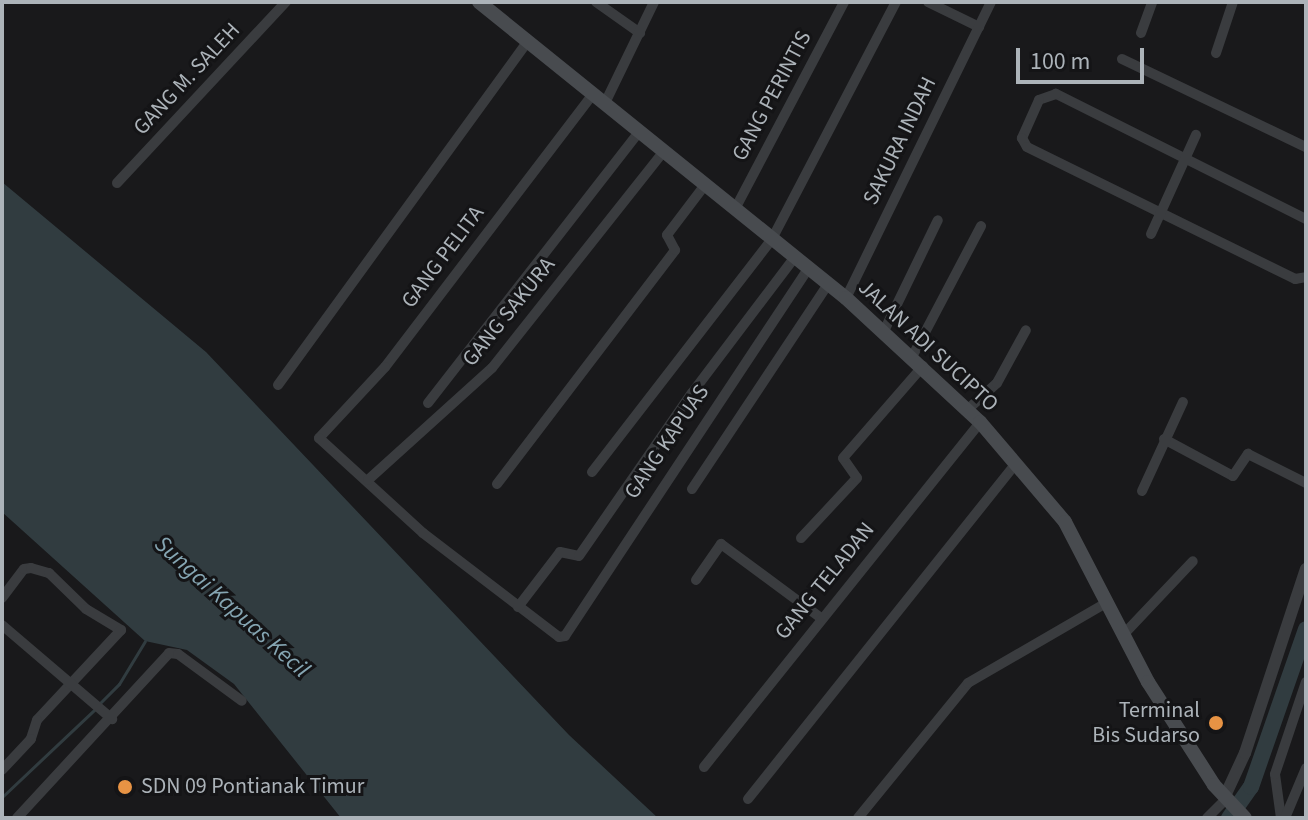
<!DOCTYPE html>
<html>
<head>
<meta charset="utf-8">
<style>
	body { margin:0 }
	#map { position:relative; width:1308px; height:820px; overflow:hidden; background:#19191b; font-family:"Source Sans 3",sans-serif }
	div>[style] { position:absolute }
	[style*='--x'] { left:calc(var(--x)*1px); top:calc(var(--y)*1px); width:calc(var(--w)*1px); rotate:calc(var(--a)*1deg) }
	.water>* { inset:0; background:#313c40 }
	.stream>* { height:3px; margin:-1.5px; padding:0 1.5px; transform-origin:1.5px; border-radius:1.5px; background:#313c40 }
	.river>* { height:16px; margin:-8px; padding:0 8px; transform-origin:8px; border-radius:8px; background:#313c40 }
	.minor>* { height:10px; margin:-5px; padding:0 5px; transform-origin:5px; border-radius:5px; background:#3a3c3f }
	.tertiary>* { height:12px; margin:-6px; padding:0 6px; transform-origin:6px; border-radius:6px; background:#3a3c3f }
	.secondary>* { height:14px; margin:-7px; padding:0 7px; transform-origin:7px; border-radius:7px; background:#484b4f }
	.dots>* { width:22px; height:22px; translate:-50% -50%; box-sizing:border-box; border:4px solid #141416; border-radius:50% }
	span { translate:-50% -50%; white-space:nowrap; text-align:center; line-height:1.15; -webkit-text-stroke:6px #141416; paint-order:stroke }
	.street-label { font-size:22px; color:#acb3b9 }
	.poi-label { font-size:22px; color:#acb3b9 }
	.right { translate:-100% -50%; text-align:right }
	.left { translate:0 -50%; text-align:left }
	.water-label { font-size:24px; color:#85a5b2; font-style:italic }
	.frame { position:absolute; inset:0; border:4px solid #acb3b9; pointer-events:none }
	.scale { position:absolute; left:1016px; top:48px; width:128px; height:36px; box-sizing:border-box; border:4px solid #acb3b9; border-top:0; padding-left:10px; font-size:24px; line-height:28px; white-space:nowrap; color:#acb3b9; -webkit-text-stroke:6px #141416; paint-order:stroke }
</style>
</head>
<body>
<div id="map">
	<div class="water">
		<div style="clip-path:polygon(2px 182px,206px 352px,569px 735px,658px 818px,341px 818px,234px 684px,187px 650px,145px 641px,2px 512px)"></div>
	</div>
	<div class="stream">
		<div style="--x:100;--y:703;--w:27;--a:-45"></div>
		<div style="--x:119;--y:684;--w:50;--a:-58.8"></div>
		<div style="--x:2;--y:797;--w:128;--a:-43.4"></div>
	</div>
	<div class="river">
		<div style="--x:1229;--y:818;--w:38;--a:-55"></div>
		<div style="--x:1251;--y:787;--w:167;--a:-70.8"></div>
	</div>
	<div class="minor">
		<div style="--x:596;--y:2;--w:54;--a:35.2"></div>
		<div style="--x:928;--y:2;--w:57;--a:26.1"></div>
		<div style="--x:1141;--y:33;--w:33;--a:-70"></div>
		<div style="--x:1216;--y:53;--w:54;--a:-71.6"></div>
		<div style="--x:1122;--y:59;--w:204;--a:25.6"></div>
		<div style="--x:593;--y:94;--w:343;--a:127.3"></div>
		<div style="--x:385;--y:367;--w:97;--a:132.9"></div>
		<div style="--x:319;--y:438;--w:141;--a:42.4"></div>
		<div style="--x:423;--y:533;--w:171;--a:37.4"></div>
		<div style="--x:559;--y:637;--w:6;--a:-9"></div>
		<div style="--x:565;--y:636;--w:442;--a:-56.5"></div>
		<div style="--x:605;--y:103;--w:112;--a:-64.1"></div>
		<div style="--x:117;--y:183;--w:248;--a:-47"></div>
		<div style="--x:735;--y:209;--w:234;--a:-62.2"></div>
		<div style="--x:1306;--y:219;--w:280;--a:-153.4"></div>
		<div style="--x:1056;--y:94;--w:18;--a:161"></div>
		<div style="--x:1039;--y:100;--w:42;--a:114.1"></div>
		<div style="--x:1022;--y:138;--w:10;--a:61"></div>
		<div style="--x:1027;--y:147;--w:299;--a:26.2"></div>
		<div style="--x:1295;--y:279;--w:11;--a:-10"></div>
		<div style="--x:1151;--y:234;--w:109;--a:-65.6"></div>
		<div style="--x:846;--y:298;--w:330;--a:-63.9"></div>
		<div style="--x:884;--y:331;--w:123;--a:-64.1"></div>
		<div style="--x:912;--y:357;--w:148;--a:-62.2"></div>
		<div style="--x:278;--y:385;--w:424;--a:-54"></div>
		<div style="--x:428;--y:403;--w:345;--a:-52.1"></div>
		<div style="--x:967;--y:410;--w:40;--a:-42"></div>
		<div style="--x:997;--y:383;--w:60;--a:-61.3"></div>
		<div style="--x:1164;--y:439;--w:78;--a:28.2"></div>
		<div style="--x:1233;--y:476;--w:27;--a:-56"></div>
		<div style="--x:1248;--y:454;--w:65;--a:26.6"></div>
		<div style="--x:592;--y:472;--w:294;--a:-52.3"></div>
		<div style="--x:772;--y:239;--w:267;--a:-62.4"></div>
		<div style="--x:368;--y:480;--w:167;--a:-42.1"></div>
		<div style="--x:492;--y:368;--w:275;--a:-51.6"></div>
		<div style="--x:497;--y:484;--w:294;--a:-52.7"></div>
		<div style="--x:675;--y:250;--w:17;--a:-118"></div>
		<div style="--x:667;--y:235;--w:63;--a:-52.8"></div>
		<div style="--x:692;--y:489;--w:246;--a:-56.4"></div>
		<div style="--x:1142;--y:491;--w:98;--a:-65.3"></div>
		<div style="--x:801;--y:538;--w:82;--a:-47"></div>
		<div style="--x:857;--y:478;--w:24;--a:-125"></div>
		<div style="--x:843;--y:458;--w:122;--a:-49"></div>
		<div style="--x:696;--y:580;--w:44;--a:-55.2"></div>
		<div style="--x:721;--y:544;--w:124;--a:36.5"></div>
		<div style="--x:2;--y:598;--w:36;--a:-53"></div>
		<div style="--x:24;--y:569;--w:7;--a:-8"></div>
		<div style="--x:31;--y:568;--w:19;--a:16"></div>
		<div style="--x:49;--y:573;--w:52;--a:44.2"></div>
		<div style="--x:86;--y:609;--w:41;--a:31"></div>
		<div style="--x:121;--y:630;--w:123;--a:133"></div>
		<div style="--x:37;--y:720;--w:20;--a:108"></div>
		<div style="--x:31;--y:739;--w:42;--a:133.1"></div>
		<div style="--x:518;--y:607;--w:69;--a:-52.6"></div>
		<div style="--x:560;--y:552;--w:19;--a:12"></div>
		<div style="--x:579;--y:556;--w:198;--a:-55.3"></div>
		<div style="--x:692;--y:393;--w:171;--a:-52.9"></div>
		<div style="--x:2;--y:625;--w:145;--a:40.5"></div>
		<div style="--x:1124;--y:634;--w:100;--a:-46.6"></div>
		<div style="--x:704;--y:767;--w:442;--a:-51.3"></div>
		<div style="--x:748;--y:799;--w:428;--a:-51.4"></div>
		<div style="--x:17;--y:818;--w:224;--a:-47.3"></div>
		<div style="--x:169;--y:653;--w:9;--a:6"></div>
		<div style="--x:178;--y:654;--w:79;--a:36.3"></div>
		<div style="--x:858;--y:818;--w:174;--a:-50.8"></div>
		<div style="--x:968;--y:683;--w:162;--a:-30.1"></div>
		<div style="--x:1207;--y:818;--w:28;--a:-45"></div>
		<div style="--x:1281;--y:818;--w:44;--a:-97.8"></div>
		<div style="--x:1275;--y:774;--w:97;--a:-71.4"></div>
		<div style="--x:1285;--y:818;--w:54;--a:-67.2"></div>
	</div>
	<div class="tertiary">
		<div style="--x:1225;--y:796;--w:47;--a:-65.1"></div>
		<div style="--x:1245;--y:753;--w:194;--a:-71.7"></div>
	</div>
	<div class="secondary">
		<div style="--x:479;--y:2;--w:471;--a:38.9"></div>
		<div style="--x:846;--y:298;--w:183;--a:42.8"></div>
		<div style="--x:980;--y:422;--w:131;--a:49.6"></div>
		<div style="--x:1065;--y:522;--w:180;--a:62.6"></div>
		<div style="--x:1148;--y:682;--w:122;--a:57.3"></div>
		<div style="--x:1214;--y:785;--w:45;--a:46.8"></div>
	</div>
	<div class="dots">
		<div style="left:1216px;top:723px;background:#e79344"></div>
		<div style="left:125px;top:787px;background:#e79344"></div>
	</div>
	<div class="street-label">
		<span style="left:187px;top:79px;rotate:-47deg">GANG M. SALEH</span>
		<span style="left:772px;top:96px;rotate:-62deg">GANG PERINTIS</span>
		<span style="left:900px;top:141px;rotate:-64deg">SAKURA INDAH</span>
		<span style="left:443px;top:257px;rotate:-53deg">GANG PELITA</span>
		<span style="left:509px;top:312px;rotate:-51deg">GANG SAKURA</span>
		<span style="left:928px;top:346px;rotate:43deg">JALAN ADI SUCIPTO</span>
		<span style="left:667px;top:442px;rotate:-56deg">GANG KAPUAS</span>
		<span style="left:825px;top:581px;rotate:-51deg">GANG TELADAN</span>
	</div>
	<div class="poi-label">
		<span class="right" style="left:1200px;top:723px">Terminal<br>Bis Sudarso</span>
		<span class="left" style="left:141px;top:787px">SDN 09 Pontianak Timur</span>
	</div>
	<div class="water-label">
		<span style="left:232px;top:607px;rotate:42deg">Sungai Kapuas Kecil</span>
	</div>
	<div class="frame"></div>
	<div class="scale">100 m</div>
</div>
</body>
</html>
